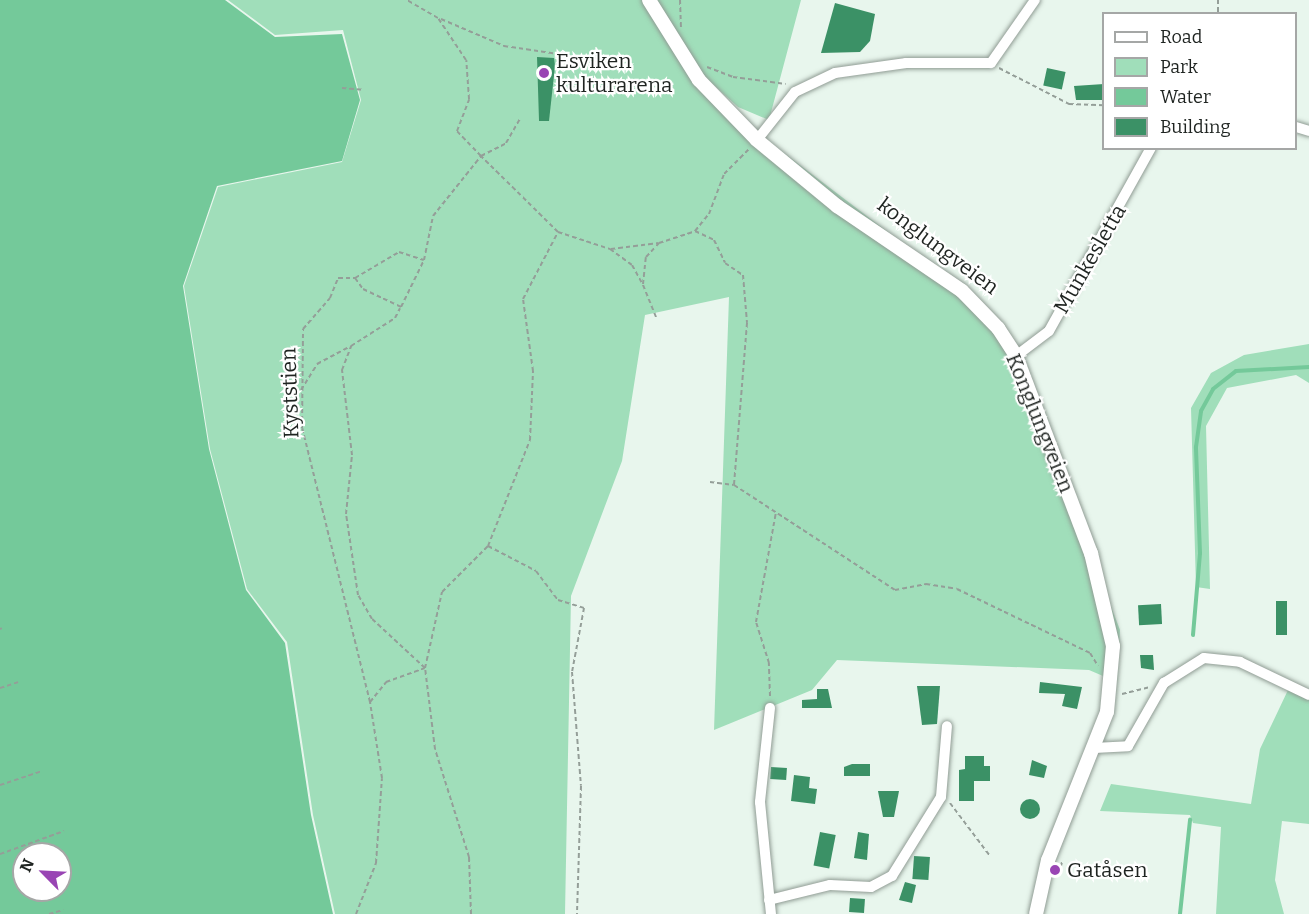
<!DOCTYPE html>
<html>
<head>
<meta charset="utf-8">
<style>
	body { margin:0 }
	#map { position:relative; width:1309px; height:914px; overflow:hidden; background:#e8f6ed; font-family:Bitter,serif }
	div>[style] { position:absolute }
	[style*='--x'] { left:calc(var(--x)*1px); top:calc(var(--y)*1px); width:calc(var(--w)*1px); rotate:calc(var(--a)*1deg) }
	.green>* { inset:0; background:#a0deba }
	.water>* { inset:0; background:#74c99a }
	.stream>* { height:4px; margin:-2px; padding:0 2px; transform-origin:2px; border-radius:2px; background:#74c99a }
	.building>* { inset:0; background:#3b9166; transform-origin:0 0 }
	.round { border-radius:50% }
	.path>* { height:2px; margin-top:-1px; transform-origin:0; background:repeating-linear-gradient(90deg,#949e98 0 4.5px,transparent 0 7.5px) }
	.roads { filter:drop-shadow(0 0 2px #909c94) drop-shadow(0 0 2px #909c94) }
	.minor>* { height:10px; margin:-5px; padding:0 5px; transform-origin:5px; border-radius:5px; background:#fff }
	.tertiary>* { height:14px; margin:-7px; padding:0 7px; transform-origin:7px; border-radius:7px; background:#fff }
	.dots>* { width:16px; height:16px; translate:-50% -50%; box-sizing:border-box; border:3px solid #fff; border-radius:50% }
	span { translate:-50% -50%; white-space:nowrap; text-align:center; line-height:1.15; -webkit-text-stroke:4.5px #fff; paint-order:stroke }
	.poi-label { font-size:21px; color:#1f2421 }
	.left { translate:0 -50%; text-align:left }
	.street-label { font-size:21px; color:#1f2421 }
	.legend { position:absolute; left:1102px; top:12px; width:195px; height:138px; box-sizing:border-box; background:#fff; border:2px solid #a5a7a6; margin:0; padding:8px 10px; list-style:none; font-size:18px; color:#1f2421 }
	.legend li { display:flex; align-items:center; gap:12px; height:30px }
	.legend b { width:30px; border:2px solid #a5a7a6 }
	.north { position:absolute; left:12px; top:842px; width:60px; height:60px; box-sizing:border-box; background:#fff; border:2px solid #a5a7a6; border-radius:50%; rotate:294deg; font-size:16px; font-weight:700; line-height:24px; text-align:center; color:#1f2421 }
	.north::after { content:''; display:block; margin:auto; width:21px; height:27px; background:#9945b4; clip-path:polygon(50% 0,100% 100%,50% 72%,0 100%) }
</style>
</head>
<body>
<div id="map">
	<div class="green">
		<div style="clip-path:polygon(228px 0,801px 0,769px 120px,738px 107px,683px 57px,729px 111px,964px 290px,997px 329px,1026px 386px,1120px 630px,1117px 682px,1089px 670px,837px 660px,812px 690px,714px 730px,729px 297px,645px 315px,622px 461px,571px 596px,565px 914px,335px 914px,313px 815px,287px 642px,247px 589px,210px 449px,184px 286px,218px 187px,342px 162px,361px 100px,343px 30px,275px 35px)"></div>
		<div style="clip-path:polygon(1309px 344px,1309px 383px,1296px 375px,1227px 388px,1206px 426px,1210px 589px,1196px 587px,1191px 408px,1211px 373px,1244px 355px)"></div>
		<div style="clip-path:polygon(1288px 690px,1309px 699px,1309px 824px,1282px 821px,1275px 880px,1284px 914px,1216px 914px,1221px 827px,1193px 823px,1190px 815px,1100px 811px,1111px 784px,1251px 804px,1260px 749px)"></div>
	</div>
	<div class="water">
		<div style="clip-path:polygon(evenodd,0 0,225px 0,275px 37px,342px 34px,360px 100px,342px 161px,217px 186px,183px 286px,209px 449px,246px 590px,285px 643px,311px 815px,333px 914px,0 914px,0 0,24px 854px,60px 854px,60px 890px,24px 890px,24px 854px)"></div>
	</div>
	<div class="stream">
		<div style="--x:1193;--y:635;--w:82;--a:-85.1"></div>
		<div style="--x:1200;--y:553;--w:106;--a:-92.2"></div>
		<div style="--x:1196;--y:447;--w:36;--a:-82"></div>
		<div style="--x:1201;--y:411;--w:25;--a:-61"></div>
		<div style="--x:1213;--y:389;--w:29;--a:-38"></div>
		<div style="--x:1236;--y:371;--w:73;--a:-3.1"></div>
		<div style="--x:1180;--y:914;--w:95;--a:-83.9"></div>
	</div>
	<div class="building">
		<div style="clip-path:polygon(835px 3px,875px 14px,870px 41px,860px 52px,821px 53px)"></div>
		<div style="clip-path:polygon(537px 57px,554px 58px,555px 66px,549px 121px,539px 121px)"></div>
		<div style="left:1047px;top:68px;width:19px;height:18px;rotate:12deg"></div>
		<div style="clip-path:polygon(1104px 84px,1104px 100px,1076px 100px,1074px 86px)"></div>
		<div style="left:1276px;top:601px;width:11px;height:34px"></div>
		<div style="left:1161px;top:604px;width:20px;height:23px;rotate:87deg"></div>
		<div style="clip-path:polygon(1140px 655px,1153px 655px,1154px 670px,1141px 668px)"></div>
		<div style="clip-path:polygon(1040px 682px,1082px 687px,1077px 709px,1062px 706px,1065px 694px,1039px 693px)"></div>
		<div style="clip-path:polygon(917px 686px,940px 686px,937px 724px,922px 725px)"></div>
		<div style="clip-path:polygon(817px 689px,828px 689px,832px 708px,802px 708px,802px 700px,817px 699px)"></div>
		<div style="clip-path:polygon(965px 756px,984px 756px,984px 766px,990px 766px,990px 781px,974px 781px,974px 801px,959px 801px,959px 770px,965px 769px)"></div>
		<div style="clip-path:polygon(1032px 760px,1047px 766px,1044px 778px,1029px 775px)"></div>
		<div style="clip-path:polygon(852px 764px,870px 764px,870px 776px,844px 776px,844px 767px)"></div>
		<div style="left:771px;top:767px;width:16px;height:12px;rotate:4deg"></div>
		<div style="clip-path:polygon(794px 775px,810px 777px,809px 788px,817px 789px,815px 804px,791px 801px)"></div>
		<div style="clip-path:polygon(878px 791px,899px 791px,894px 817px,883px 817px)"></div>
		<div class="round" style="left:1020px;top:799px;width:20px;height:20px"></div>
		<div style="left:820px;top:832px;width:16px;height:34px;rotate:11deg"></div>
		<div style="clip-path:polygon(858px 832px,869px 834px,867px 860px,854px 858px)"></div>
		<div style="left:914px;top:856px;width:16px;height:23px;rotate:4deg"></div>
		<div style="clip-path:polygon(905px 882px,916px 885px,912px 903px,899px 900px)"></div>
		<div style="left:850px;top:898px;width:15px;height:14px;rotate:4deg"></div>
	</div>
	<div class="path">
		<div style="--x:680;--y:0;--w:27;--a:88"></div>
		<div style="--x:1218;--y:0;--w:14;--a:90"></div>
		<div style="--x:441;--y:19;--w:69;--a:23.2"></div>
		<div style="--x:504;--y:46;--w:68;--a:8.5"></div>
		<div style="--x:707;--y:67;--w:28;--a:21"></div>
		<div style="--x:733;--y:77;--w:53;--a:7.5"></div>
		<div style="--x:999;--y:68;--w:79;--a:27.2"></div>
		<div style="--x:1069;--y:104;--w:35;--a:2"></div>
		<div style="--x:342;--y:88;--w:21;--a:5"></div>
		<div style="--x:695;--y:231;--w:21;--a:25"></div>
		<div style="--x:714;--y:240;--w:25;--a:64"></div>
		<div style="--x:725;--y:263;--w:22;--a:34"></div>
		<div style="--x:743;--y:275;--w:48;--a:85.2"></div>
		<div style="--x:747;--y:323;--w:163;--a:94.6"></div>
		<div style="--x:558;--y:232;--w:55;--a:18.1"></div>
		<div style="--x:610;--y:249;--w:27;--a:36"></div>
		<div style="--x:632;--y:265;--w:21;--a:61"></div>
		<div style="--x:611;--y:249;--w:48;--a:-7.1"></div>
		<div style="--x:355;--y:278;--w:51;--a:-30.6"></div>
		<div style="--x:399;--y:252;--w:26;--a:18"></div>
		<div style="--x:656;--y:317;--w:35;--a:-112"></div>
		<div style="--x:643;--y:284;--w:27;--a:-84"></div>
		<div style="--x:646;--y:257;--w:19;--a:-47"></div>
		<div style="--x:659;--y:243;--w:38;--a:-18"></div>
		<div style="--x:695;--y:231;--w:22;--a:-51"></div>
		<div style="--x:709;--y:214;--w:43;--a:-69.4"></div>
		<div style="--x:724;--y:174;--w:35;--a:-45"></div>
		<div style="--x:301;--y:390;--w:31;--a:-58"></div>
		<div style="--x:317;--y:364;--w:38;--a:-28"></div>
		<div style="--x:710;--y:482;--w:24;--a:7"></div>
		<div style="--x:734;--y:485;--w:192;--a:33.1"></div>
		<div style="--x:895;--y:590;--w:32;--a:-11"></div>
		<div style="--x:926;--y:584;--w:31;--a:9"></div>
		<div style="--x:957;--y:589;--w:148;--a:25.7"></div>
		<div style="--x:1090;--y:653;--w:15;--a:58"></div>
		<div style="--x:488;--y:546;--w:54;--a:27.5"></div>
		<div style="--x:536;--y:571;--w:36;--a:53"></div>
		<div style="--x:558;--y:600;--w:27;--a:17"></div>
		<div style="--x:584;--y:608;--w:65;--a:100.6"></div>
		<div style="--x:572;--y:672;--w:114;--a:85.5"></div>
		<div style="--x:581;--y:786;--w:128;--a:91.8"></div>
		<div style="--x:0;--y:629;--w:2;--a:-27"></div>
		<div style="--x:0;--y:688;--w:19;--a:-18"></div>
		<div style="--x:1122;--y:694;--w:29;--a:-14"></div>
		<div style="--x:770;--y:696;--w:33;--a:-92"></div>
		<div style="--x:769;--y:663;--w:43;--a:-107.6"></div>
		<div style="--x:756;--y:622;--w:112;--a:-79.7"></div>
		<div style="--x:370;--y:702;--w:26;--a:-51"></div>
		<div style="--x:386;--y:682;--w:41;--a:-19.7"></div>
		<div style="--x:425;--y:668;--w:72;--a:-137.2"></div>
		<div style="--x:372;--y:619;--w:28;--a:-120"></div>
		<div style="--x:358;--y:595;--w:82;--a:-98.4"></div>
		<div style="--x:346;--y:514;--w:59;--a:-84.2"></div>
		<div style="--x:352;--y:455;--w:86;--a:-96.7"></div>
		<div style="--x:342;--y:370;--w:26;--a:-69"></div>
		<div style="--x:351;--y:346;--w:52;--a:-32.5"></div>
		<div style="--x:395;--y:318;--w:11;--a:-63"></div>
		<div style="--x:0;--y:785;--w:44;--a:-18.4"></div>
		<div style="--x:950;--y:803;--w:66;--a:53"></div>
		<div style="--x:0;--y:854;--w:68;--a:-19.8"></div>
		<div style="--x:1059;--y:874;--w:12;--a:-76"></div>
		<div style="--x:49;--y:914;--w:15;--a:-16"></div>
		<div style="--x:356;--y:914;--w:55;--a:-68.6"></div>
		<div style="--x:376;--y:863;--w:85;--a:-86"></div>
		<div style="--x:382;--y:778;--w:77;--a:-99"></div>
		<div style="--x:370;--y:702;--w:282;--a:-103.9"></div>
		<div style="--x:302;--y:428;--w:99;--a:-89.4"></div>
		<div style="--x:303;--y:329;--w:41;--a:-48.9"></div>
		<div style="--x:330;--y:298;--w:22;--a:-68"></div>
		<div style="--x:338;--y:278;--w:17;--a:0"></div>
		<div style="--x:355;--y:278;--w:14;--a:54"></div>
		<div style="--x:363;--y:289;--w:42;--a:25.3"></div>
		<div style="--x:401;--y:307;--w:52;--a:-63.9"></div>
		<div style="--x:424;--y:260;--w:45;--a:-78.4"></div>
		<div style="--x:433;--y:216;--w:77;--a:-51.3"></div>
		<div style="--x:481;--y:156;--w:35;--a:-134"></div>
		<div style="--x:457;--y:131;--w:34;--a:-69"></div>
		<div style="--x:469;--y:99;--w:39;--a:-94"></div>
		<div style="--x:466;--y:60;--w:50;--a:-123.7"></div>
		<div style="--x:438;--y:18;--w:36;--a:-150"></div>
		<div style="--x:471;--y:914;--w:57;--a:-92"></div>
		<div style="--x:469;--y:857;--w:113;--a:-107.5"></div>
		<div style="--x:435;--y:749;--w:82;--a:-97"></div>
		<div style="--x:425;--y:668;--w:78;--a:-77.4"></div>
		<div style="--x:442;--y:592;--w:65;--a:-45"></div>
		<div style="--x:488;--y:546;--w:114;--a:-68.4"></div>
		<div style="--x:530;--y:440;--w:69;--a:-87.5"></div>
		<div style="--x:533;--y:371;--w:73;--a:-97.9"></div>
		<div style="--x:523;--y:299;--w:76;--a:-62.4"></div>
		<div style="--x:558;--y:232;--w:108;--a:-135.4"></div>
		<div style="--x:481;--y:156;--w:28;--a:-27"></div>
		<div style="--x:506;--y:143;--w:28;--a:-60"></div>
	</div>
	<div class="roads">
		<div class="minor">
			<div style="--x:1296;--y:127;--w:14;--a:17"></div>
			<div style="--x:757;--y:140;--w:61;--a:-51.6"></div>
			<div style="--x:795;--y:92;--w:44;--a:-25.4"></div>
			<div style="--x:835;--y:73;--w:72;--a:-8"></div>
			<div style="--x:906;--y:63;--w:85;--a:0"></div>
			<div style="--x:991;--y:63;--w:77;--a:-55.1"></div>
			<div style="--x:1016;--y:356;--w:41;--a:-37.1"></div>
			<div style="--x:1049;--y:331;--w:210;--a:-60.9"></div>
			<div style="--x:770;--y:708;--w:95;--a:96.1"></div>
			<div style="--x:760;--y:802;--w:113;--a:84.4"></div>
			<div style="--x:1094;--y:748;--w:34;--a:-3"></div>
			<div style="--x:1128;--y:746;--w:73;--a:-60.3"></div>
			<div style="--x:1164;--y:683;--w:47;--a:-32"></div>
			<div style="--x:1204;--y:658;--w:36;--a:6"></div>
			<div style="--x:1240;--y:662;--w:76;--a:25.6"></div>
			<div style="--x:769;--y:900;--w:63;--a:-13.8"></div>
			<div style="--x:830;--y:885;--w:41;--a:2.8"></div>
			<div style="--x:871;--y:887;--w:24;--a:-28"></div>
			<div style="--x:892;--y:876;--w:93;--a:-58.2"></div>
			<div style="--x:941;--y:797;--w:71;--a:-85.2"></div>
		</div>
		<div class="tertiary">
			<div style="--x:649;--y:0;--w:94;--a:58"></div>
			<div style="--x:699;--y:80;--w:83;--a:46"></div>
			<div style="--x:757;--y:140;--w:104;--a:39.5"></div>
			<div style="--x:837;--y:206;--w:151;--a:34.2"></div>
			<div style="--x:962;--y:291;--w:52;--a:45.8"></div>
			<div style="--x:998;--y:328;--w:33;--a:57"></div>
			<div style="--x:1016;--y:356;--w:211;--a:69.2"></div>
			<div style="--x:1091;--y:553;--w:96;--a:76.7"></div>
			<div style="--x:1113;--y:646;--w:66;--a:95.2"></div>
			<div style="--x:1107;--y:712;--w:159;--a:111.7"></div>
			<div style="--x:1048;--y:860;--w:55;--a:102.5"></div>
		</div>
	</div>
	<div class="dots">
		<div style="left:544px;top:73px;background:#9945b4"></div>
		<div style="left:1055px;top:870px;background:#9945b4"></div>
	</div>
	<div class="poi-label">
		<span class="left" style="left:556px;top:73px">Esviken<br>kulturarena</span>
		<span class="left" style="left:1067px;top:870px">Gatåsen</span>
	</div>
	<div class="street-label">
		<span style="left:938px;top:246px;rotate:37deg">konglungveien</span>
		<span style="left:1090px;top:259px;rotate:-60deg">Munkesletta</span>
		<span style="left:290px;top:393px;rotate:-92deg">Kyststien</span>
		<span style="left:1040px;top:423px;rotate:68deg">Konglungveien</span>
	</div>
	<ul class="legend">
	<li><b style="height:8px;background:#fff"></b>Road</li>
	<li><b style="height:16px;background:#a0deba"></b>Park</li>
	<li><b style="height:16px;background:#74c99a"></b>Water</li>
	<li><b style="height:16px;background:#3b9166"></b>Building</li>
	</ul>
	<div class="north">N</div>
</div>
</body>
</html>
